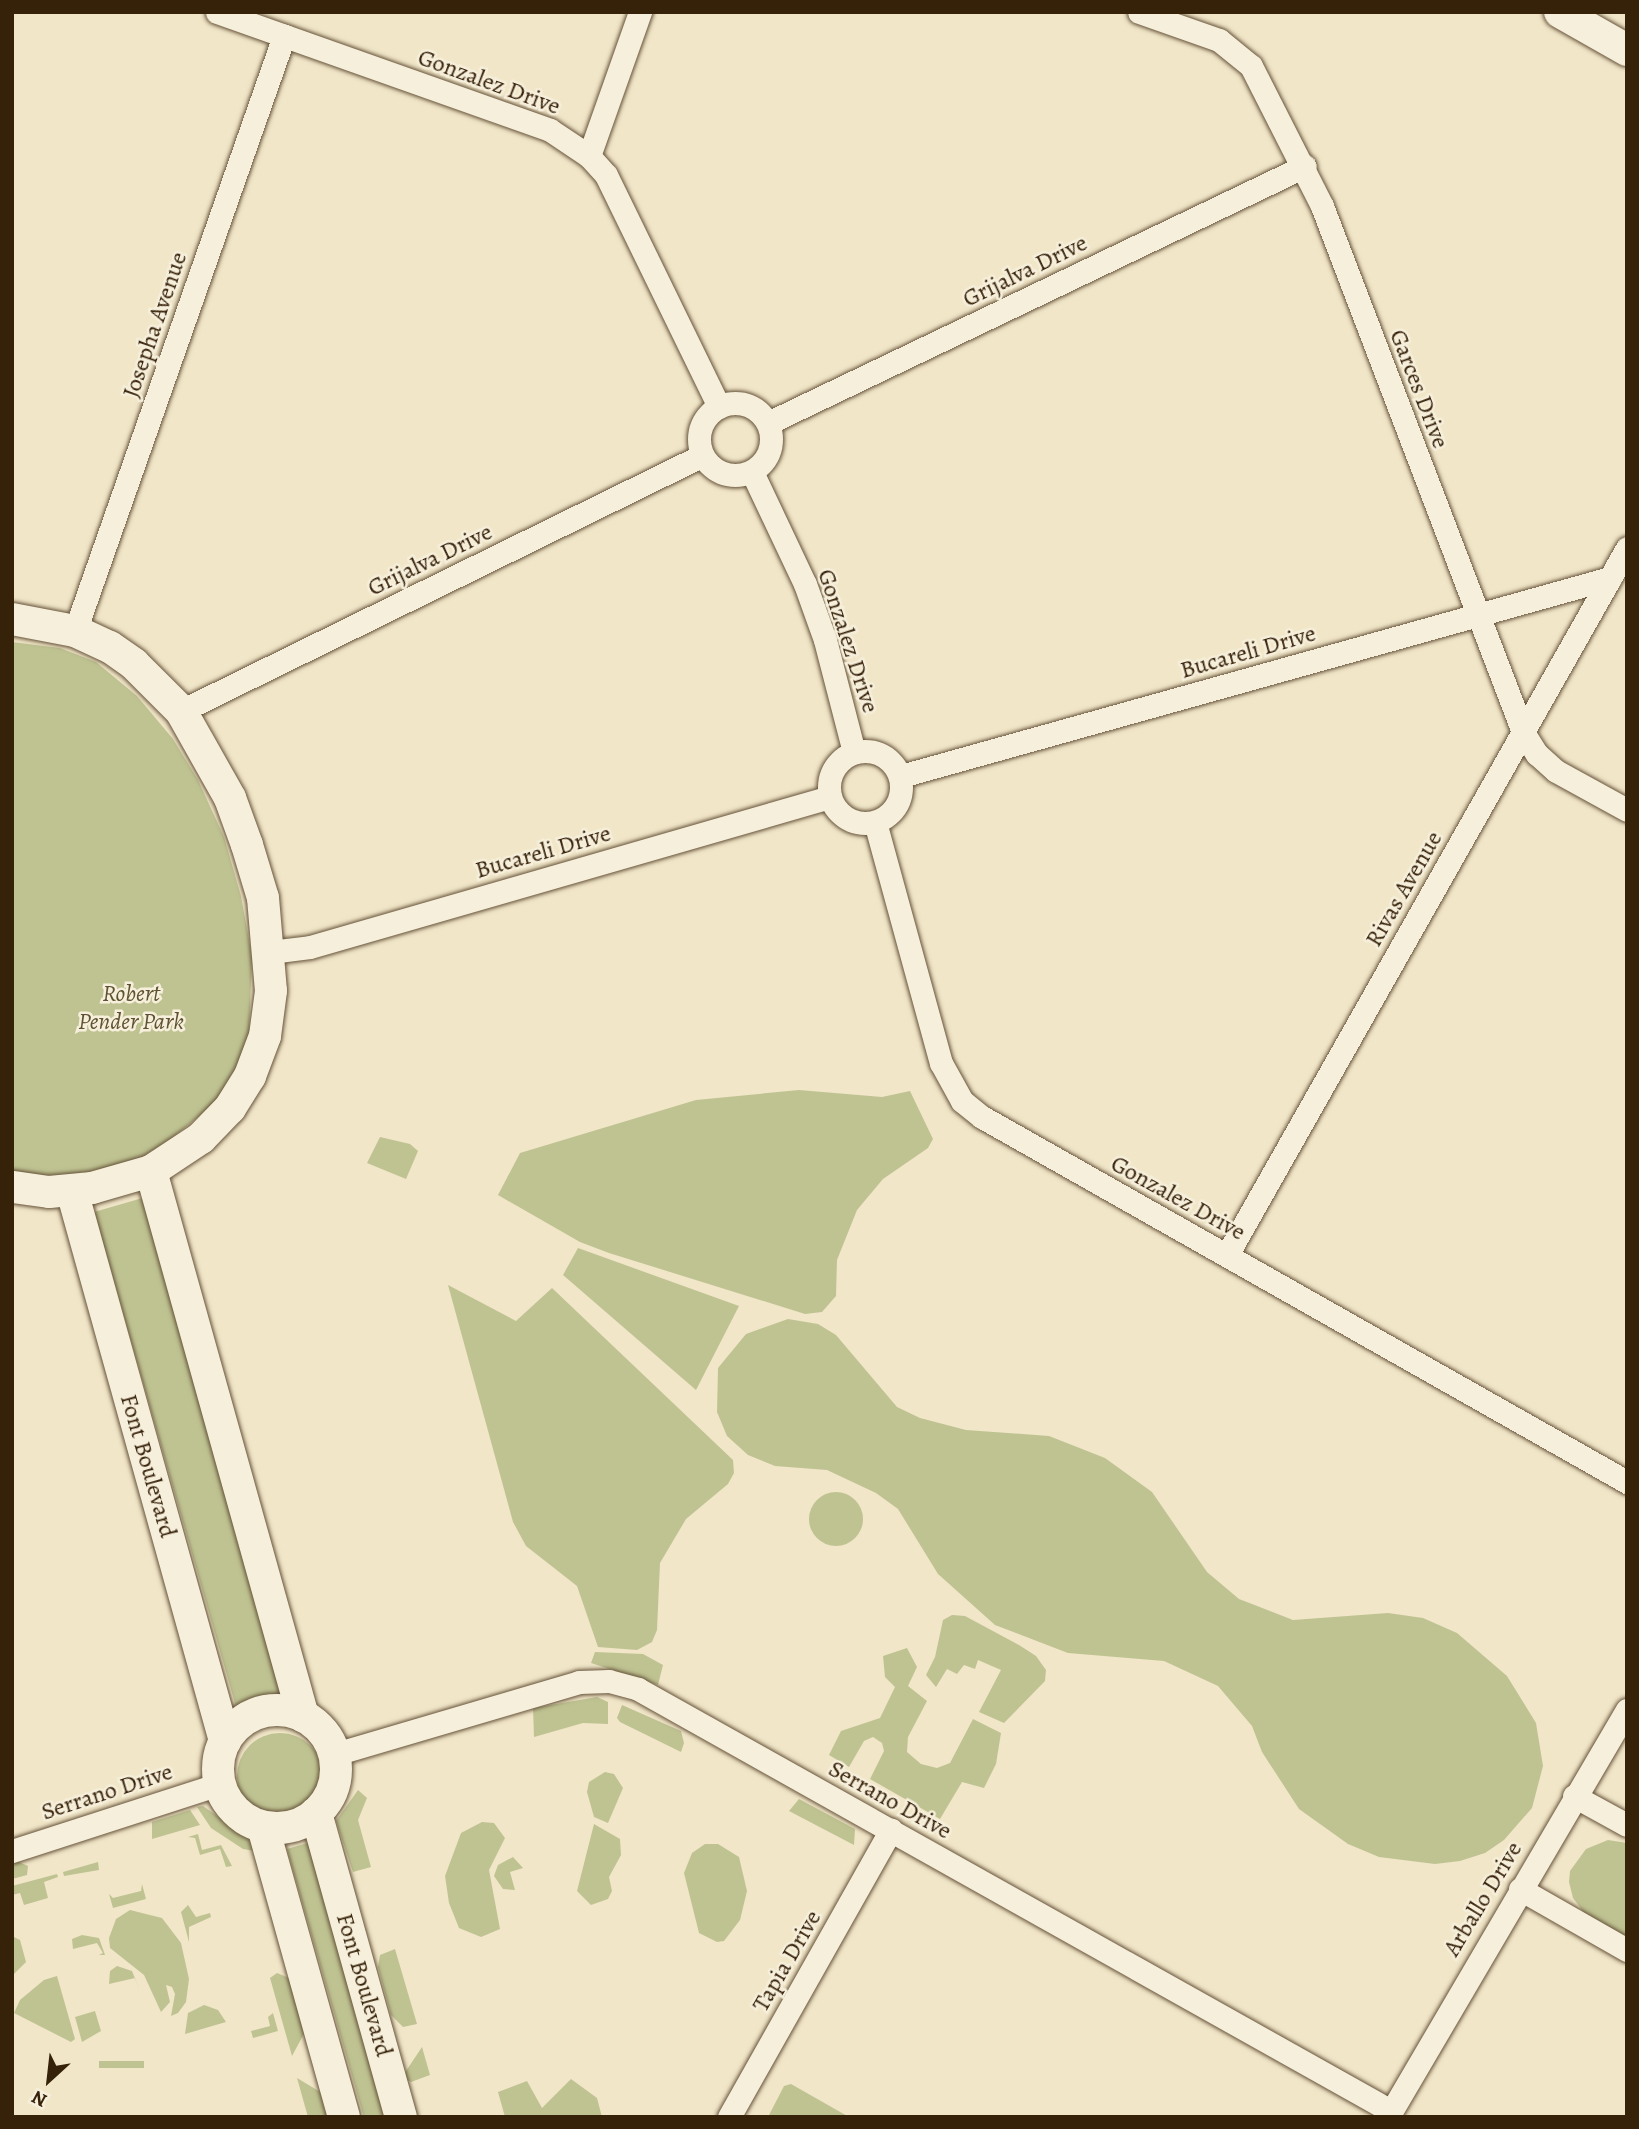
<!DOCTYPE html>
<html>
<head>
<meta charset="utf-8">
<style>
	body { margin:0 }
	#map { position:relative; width:1639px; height:2129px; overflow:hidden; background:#f1e6c8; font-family:Alegreya,serif }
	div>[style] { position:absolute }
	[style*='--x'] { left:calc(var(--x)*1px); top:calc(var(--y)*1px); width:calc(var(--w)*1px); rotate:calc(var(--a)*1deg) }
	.green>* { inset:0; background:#bfc392; transform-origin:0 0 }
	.round { border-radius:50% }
	.roads { filter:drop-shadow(0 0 2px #655239) drop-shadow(0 0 2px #655239) }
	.street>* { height:23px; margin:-11.5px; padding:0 11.5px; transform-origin:11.5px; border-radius:11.5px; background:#f6efdb }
	.street>.ring { margin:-11.5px; padding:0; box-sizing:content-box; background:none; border:23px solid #f6efdb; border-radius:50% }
	.secondary>* { height:32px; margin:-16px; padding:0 16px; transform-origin:16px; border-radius:16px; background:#f6efdb }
	.secondary>.ring { margin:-16px; padding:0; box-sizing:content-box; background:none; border:32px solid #f6efdb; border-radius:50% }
	span { translate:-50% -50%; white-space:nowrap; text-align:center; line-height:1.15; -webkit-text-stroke:5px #f6efdb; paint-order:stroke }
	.street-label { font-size:24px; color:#362109 }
	.park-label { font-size:24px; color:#5f5232; font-style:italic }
	.frame { position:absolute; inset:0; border:14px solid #362109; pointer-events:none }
	.north { position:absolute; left:14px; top:2045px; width:70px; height:70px; -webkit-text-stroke:5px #f6efdb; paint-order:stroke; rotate:207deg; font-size:19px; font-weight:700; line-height:28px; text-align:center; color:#362109 }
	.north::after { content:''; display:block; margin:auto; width:24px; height:32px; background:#362109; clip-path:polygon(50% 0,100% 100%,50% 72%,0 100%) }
</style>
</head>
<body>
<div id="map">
	<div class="green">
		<div style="clip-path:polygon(12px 642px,60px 648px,96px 662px,137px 696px,173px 739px,198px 780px,224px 837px,241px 896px,252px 957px,249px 1033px,242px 1057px,215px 1103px,150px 1156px,70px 1178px,12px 1174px)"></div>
		<div style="clip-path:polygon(799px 1090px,882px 1097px,910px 1091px,933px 1139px,928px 1148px,883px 1179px,857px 1210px,837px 1260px,836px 1296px,822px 1312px,805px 1314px,609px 1253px,580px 1242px,498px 1195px,520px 1153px,696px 1100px)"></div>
		<div style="clip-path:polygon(380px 1137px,410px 1144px,418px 1151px,406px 1179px,367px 1163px)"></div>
		<div style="left:146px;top:1197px;width:523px;height:54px;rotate:74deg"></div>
		<div style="clip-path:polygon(578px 1248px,739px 1306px,696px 1390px,563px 1275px)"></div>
		<div style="clip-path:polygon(448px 1285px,516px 1321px,552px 1288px,733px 1460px,734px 1473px,728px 1484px,686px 1519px,660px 1563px,657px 1630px,652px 1642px,637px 1650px,598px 1647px,577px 1586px,526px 1546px,513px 1522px)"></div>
		<div style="clip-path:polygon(788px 1319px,818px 1324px,836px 1335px,897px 1407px,920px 1418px,966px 1430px,1049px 1436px,1105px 1458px,1152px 1492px,1207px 1572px,1239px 1599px,1293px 1620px,1388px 1613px,1423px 1618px,1457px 1633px,1507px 1676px,1536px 1723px,1543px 1766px,1532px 1808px,1504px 1840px,1485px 1853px,1460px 1861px,1435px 1864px,1379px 1857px,1348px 1844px,1299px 1809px,1262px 1752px,1252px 1726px,1218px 1686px,1164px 1661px,1068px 1653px,995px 1625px,938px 1574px,898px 1509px,876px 1493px,827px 1470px,775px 1466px,748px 1455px,727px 1436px,717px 1412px,718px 1368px,746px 1334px)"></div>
		<div class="round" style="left:809px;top:1492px;width:54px;height:54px"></div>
		<div style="clip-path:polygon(952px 1615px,965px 1616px,1019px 1645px,1036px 1656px,1046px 1670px,1045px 1681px,1004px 1723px,979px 1712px,1001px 1670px,978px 1660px,975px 1669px,964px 1665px,957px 1674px,947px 1669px,936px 1687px,926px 1675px,935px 1657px,943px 1620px)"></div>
		<div style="clip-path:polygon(907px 1648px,917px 1667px,908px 1686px,927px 1701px,908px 1737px,907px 1752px,921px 1764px,937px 1768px,950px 1763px,973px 1719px,1001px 1733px,996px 1764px,984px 1788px,962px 1782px,940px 1819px,870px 1779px,884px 1751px,882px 1743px,873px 1737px,864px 1741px,849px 1767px,829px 1755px,841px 1731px,880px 1718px,895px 1687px,885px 1677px,883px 1656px)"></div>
		<div style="clip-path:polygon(595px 1652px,643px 1654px,663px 1665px,658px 1685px,591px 1663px)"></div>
		<div style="clip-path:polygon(597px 1697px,608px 1702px,608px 1724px,583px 1723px,534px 1737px,533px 1708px)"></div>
		<div style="clip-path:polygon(622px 1705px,681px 1731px,684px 1743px,681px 1752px,620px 1722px,617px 1718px)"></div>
		<div class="round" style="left:237px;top:1733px;width:86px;height:86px"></div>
		<div style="clip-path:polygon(605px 1772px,614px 1774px,623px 1788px,608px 1823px,594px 1817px,587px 1792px,589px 1782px)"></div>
		<div style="clip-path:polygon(358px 1790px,367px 1798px,358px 1820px,371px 1867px,353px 1872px,336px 1821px)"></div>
		<div style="clip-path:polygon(799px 1799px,855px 1829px,854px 1845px,789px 1811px)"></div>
		<div style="clip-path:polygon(203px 1806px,248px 1838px,256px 1851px,243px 1849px,211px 1828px,197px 1807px)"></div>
		<div style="clip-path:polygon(190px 1810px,200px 1825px,152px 1839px,152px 1822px)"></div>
		<div style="clip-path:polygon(482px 1822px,494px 1823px,505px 1838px,489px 1870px,500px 1929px,481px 1937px,459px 1928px,449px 1903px,445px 1876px,461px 1833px)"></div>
		<div style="clip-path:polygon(594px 1824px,620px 1839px,621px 1855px,609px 1877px,612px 1891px,608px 1899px,591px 1905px,577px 1891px)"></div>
		<div style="clip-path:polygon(198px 1834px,202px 1850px,221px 1845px,232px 1866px,226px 1867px,220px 1849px,200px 1855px,195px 1838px,188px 1837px)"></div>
		<div style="clip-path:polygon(1608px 1840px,1627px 1843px,1627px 1938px,1585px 1914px,1573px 1898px,1569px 1882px,1570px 1871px,1586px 1849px)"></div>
		<div style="left:311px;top:1842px;width:286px;height:25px;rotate:74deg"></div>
		<div style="clip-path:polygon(718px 1844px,739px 1857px,747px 1891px,740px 1920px,724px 1941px,717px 1942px,699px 1933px,684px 1873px,692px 1853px,705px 1844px)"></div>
		<div style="clip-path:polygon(513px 1857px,523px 1868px,510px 1872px,515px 1890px,503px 1889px,494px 1876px,498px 1865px)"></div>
		<div style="clip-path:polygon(12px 1859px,28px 1866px,27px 1875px,12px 1879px)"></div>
		<div style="clip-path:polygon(98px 1862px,99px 1870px,64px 1876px,63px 1872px)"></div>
		<div style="clip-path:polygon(57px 1874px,58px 1877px,44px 1882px,48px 1898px,24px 1905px,20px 1893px,12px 1895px,12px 1886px)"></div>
		<div style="clip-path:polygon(142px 1884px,146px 1899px,113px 1908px,109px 1894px,113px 1898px,141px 1891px)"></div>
		<div style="clip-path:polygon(188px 1905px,196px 1917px,210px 1913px,211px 1917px,189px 1927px,189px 1942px,181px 1912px)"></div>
		<div style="clip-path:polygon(130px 1910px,162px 1918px,181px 1943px,189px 1979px,186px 2002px,178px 2013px,171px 2016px,175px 1994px,172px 1987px,166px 1985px,170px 2002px,161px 2012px,144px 1975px,110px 1948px,109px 1938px,116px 1919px)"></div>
		<div style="clip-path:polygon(82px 1935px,99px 1938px,105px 1955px,99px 1955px,103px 1953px,97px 1943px,73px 1949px,72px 1939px)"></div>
		<div style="clip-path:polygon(12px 1936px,20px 1940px,26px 1962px,12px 1976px)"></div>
		<div style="clip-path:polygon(395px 1949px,417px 2024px,403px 2027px,391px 2015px,378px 1967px,380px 1955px)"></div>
		<div style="clip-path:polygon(117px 1966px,132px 1971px,140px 1991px,135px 1978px,109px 1984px,110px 1971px)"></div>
		<div style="clip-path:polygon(277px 1973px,289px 1978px,306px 2030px,292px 2056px,270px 1978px)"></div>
		<div style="clip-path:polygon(57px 1976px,75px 2039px,71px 2042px,14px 2013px,20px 2000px,44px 1980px)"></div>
		<div style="clip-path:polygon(204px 2005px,218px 2010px,226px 2022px,185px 2034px,188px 2013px)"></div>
		<div style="clip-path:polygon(95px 2011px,101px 2031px,82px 2042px,75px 2017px)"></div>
		<div style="clip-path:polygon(273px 2013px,278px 2031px,253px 2038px,251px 2031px,270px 2026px,268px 2017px)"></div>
		<div style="clip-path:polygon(422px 2047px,430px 2075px,411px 2082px,405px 2079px,406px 2071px)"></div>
		<div style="left:144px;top:2061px;width:7px;height:45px;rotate:90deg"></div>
		<div style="clip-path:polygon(297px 2078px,322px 2093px,329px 2117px,308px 2117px)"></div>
		<div style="clip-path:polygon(571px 2079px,597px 2098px,602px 2117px,505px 2117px,498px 2092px,527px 2081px,542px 2108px)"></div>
		<div style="clip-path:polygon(791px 2084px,849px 2117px,768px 2117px,784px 2086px)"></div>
	</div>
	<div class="roads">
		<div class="street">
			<div style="--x:217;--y:12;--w:353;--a:19.5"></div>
			<div style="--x:550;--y:130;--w:47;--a:33.7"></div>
			<div style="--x:589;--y:156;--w:25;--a:48"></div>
			<div style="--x:606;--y:175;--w:258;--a:64"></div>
			<div style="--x:1139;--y:12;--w:85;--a:19.3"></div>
			<div style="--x:1219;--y:40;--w:41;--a:39.1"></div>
			<div style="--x:1251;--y:66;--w:157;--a:63.1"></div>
			<div style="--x:1322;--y:206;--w:563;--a:69.09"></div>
			<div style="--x:1523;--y:732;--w:26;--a:58"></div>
			<div style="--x:1537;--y:754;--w:25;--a:42"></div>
			<div style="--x:1556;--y:771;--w:81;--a:28.8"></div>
			<div style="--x:589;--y:156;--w:153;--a:-70.5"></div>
			<div class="ring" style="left:699px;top:403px;width:49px;height:49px"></div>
			<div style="--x:768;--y:423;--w:595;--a:-25.58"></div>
			<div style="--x:752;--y:472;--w:124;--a:64.7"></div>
			<div style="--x:805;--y:584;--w:59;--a:70.3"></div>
			<div style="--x:825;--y:640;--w:116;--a:75.5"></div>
			<div style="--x:75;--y:631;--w:631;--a:-70.65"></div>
			<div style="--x:181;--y:711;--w:581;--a:-26.12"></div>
			<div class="ring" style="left:829px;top:751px;width:49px;height:49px"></div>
			<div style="--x:901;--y:776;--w:736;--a:-15.6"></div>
			<div style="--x:875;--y:822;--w:250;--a:74.7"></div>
			<div style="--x:941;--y:1063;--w:43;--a:61.1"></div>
			<div style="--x:962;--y:1101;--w:26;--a:39"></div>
			<div style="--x:982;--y:1117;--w:741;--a:29.51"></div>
			<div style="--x:270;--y:952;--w:40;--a:-7.1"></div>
			<div style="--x:310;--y:947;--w:541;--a:-16.09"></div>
			<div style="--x:1227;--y:1255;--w:812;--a:-60.5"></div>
			<div style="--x:335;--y:1754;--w:254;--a:-16.4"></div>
			<div style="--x:579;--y:1682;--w:30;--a:-2"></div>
			<div style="--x:609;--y:1681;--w:30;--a:15"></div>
			<div style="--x:638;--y:1689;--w:863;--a:29.27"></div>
			<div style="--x:1574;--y:1796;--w:60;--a:28.7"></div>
			<div style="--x:12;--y:1851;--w:219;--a:-17.9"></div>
			<div style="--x:1520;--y:1889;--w:123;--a:29.7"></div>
			<div style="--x:729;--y:2117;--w:330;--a:-60.6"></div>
			<div style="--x:1388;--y:2117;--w:472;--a:-59.6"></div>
		</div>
		<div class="secondary">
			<div style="--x:1560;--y:12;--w:77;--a:29.6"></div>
			<div style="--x:12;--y:619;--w:64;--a:10.8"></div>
			<div style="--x:75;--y:631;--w:38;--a:25"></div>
			<div style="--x:110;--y:647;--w:29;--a:35"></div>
			<div style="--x:134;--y:664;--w:66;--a:45"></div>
			<div style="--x:181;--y:711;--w:100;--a:60.6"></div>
			<div style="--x:230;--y:798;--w:50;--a:70.1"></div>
			<div style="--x:247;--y:845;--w:55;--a:73.2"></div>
			<div style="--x:263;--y:898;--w:93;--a:85.1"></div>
			<div style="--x:271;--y:991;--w:45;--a:97.6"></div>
			<div style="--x:265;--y:1036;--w:43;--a:110.6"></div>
			<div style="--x:250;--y:1076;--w:38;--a:122"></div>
			<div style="--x:230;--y:1108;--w:42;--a:134"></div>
			<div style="--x:201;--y:1138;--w:60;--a:146.6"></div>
			<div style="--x:151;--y:1171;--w:61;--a:163.9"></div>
			<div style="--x:92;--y:1188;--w:43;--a:174.7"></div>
			<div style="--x:49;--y:1192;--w:37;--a:-172"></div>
			<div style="--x:151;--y:1171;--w:566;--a:74.42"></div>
			<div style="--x:72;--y:1191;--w:571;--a:74.45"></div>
			<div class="ring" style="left:218px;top:1710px;width:86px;height:86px"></div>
			<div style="--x:316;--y:1813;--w:316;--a:74.4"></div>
			<div style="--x:263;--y:1827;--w:301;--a:74.4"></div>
		</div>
	</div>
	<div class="street-label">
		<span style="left:489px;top:82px;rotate:20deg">Gonzalez Drive</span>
		<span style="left:1025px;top:271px;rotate:-26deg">Grijalva Drive</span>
		<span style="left:155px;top:325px;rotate:-71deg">Josepha Avenue</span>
		<span style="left:1419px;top:389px;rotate:69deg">Garces Drive</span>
		<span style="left:430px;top:560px;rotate:-26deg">Grijalva Drive</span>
		<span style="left:848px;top:641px;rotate:72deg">Gonzalez Drive</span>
		<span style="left:1248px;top:652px;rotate:-16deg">Bucareli Drive</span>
		<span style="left:543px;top:852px;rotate:-16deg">Bucareli Drive</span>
		<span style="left:1404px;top:889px;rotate:-60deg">Rivas Avenue</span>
		<span style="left:1178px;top:1198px;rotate:29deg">Gonzalez Drive</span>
		<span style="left:148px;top:1466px;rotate:74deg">Font Boulevard</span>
		<span style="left:107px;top:1792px;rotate:-18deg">Serrano Drive</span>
		<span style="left:890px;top:1800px;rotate:29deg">Serrano Drive</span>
		<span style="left:1483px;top:1899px;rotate:-59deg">Arballo Drive</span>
		<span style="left:787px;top:1961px;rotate:-60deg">Tapia Drive</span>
		<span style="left:364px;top:1985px;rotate:74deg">Font Boulevard</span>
	</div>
	<div class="park-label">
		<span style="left:131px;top:1008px">Robert<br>Pender Park</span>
	</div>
	<div class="frame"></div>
	<div class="north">N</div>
</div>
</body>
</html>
